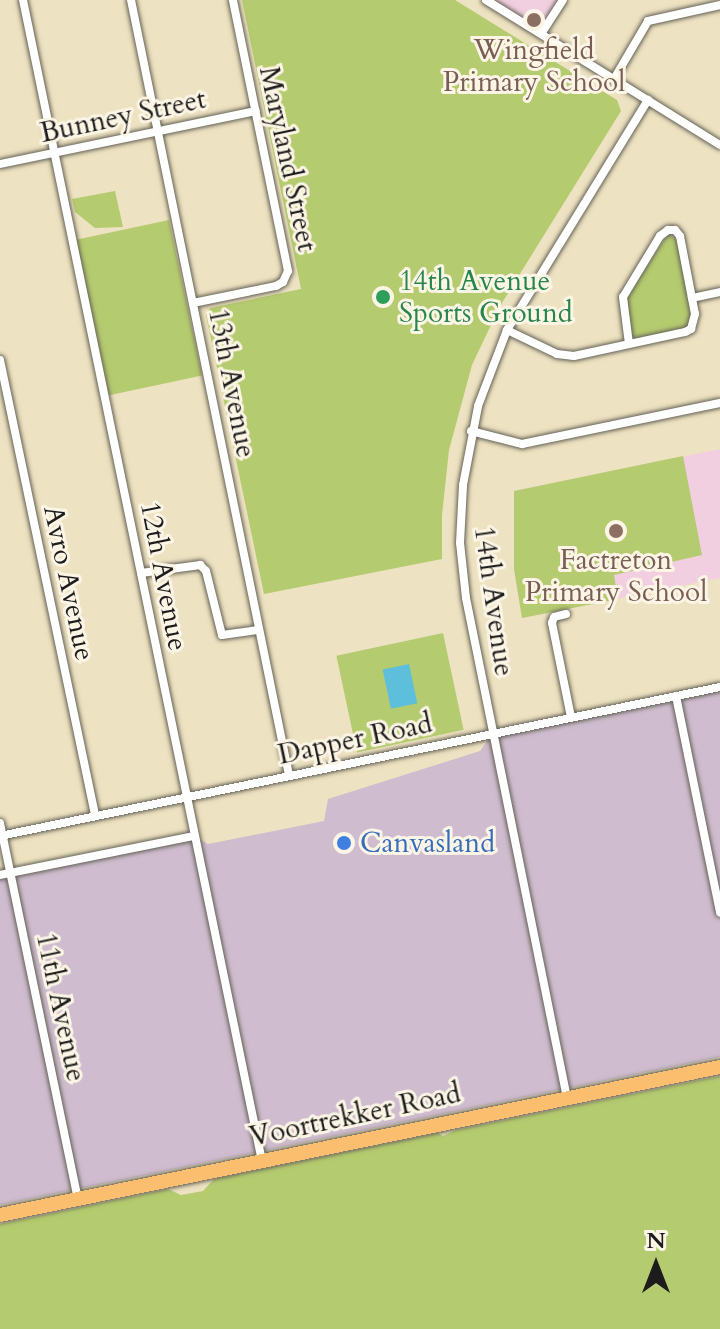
<!DOCTYPE html>
<html>
<head>
<meta charset="utf-8">
<style>
	body { margin:0 }
	#map { position:relative; width:720px; height:1329px; overflow:hidden; background:#ede2c1; font-family:Cardo,serif }
	div>[style] { position:absolute }
	[style*='--x'] { left:calc(var(--x)*1px); top:calc(var(--y)*1px); width:calc(var(--w)*1px); rotate:calc(var(--a)*1deg) }
	.built>* { inset:0; background:#f2cfe0 }
	.industrial>* { inset:0; background:#cfbdcf }
	.green>* { inset:0; background:#b5cb6f; transform-origin:0 0 }
	.water>* { inset:0; background:#5ebfdc; transform-origin:0 0 }
	.roads { filter:drop-shadow(0 0 2px #656156) drop-shadow(0 0 2px #656156) }
	.minor>* { height:8px; margin:-4px; padding:0 4px; transform-origin:4px; border-radius:4px; background:#fff }
	.primary>* { height:14px; margin:-7px; padding:0 7px; transform-origin:7px; border-radius:7px; background:#fabe6e }
	.dots>* { width:22px; height:22px; translate:-50% -50%; box-sizing:border-box; border:4px solid #fcf5e5; border-radius:50% }
	span { translate:-50% -50%; white-space:nowrap; text-align:center; line-height:1.15; -webkit-text-stroke:6px #fcf5e5; paint-order:stroke }
	.education-label { font-size:28px; color:#785e54 }
	.street-label { font-size:28px; color:#1c1c1c }
	.leisure-label { font-size:28px; color:#27864d }
	.left { translate:0 -50%; text-align:left }
	.shop-label { font-size:28px; color:#366cbe }
	.north { position:absolute; left:616px; top:1225px; width:80px; height:80px; -webkit-text-stroke:6px #fcf5e5; paint-order:stroke; rotate:0deg; font-size:22px; font-weight:700; line-height:32px; text-align:center; color:#1c1c1c }
	.north::after { content:''; display:block; margin:auto; width:28px; height:36px; background:#1c1c1c; clip-path:polygon(50% 0,100% 100%,50% 72%,0 100%) }
</style>
</head>
<body>
<div id="map">
	<div class="built">
		<div style="clip-path:polygon(486px 0,563px 0,541px 34px)"></div>
		<div style="clip-path:polygon(720px 449px,720px 578px,522px 618px,514px 569px,514px 491px)"></div>
	</div>
	<div class="industrial">
		<div style="clip-path:polygon(720px 687px,720px 1057px,0 1205px,0 875px,194px 836px,208px 844px,324px 821px,328px 799px,480px 751px,492px 734px)"></div>
	</div>
	<div class="green">
		<div style="clip-path:polygon(242px 0,455px 0,617px 100px,621px 111px,500px 306px,472px 365px,449px 450px,442px 515px,442px 559px,264px 594px,206px 315px,210px 308px,301px 289px)"></div>
		<div style="clip-path:polygon(115px 191px,123px 227px,95px 228px,75px 212px,72px 199px)"></div>
		<div style="left:169px;top:220px;width:159px;height:95px;rotate:78deg"></div>
		<div style="clip-path:polygon(668px 234px,677px 240px,692px 315px,691px 324px,683px 329px,637px 338px,631px 336px,625px 300px)"></div>
		<div style="clip-path:polygon(683px 456px,702px 555px,614px 575px,618px 599px,522px 618px,514px 569px,514px 491px)"></div>
		<div style="left:443px;top:633px;width:99px;height:109px;rotate:78deg"></div>
		<div style="clip-path:polygon(720px 1076px,720px 1329px,0 1329px,0 1224px,168px 1189px,181px 1195px,203px 1191px,214px 1179px,438px 1133px,443px 1136px,456px 1130px)"></div>
	</div>
	<div class="water">
		<div style="left:409px;top:664px;width:40px;height:27px;rotate:78deg"></div>
	</div>
	<div class="roads">
		<div class="minor">
			<div style="--x:23;--y:0;--w:1185;--a:78.37"></div>
			<div style="--x:131;--y:0;--w:791;--a:78.48"></div>
			<div style="--x:486;--y:0;--w:275;--a:31.8"></div>
			<div style="--x:541;--y:34;--w:40;--a:-57.1"></div>
			<div style="--x:614;--y:79;--w:67;--a:-59.6"></div>
			<div style="--x:648;--y:21;--w:74;--a:-12.5"></div>
			<div style="--x:0;--y:164;--w:261;--a:-11.7"></div>
			<div style="--x:692;--y:298;--w:29;--a:-12"></div>
			<div style="--x:193;--y:303;--w:85;--a:-11.6"></div>
			<div style="--x:276;--y:286;--w:8;--a:-30"></div>
			<div style="--x:283;--y:282;--w:12;--a:-66"></div>
			<div style="--x:288;--y:271;--w:277;--a:-101.5"></div>
			<div style="--x:507;--y:330;--w:55;--a:25.6"></div>
			<div style="--x:557;--y:354;--w:17;--a:7"></div>
			<div style="--x:574;--y:356;--w:114;--a:-12.2"></div>
			<div style="--x:685;--y:332;--w:7;--a:-27"></div>
			<div style="--x:691;--y:329;--w:16;--a:-75"></div>
			<div style="--x:695;--y:314;--w:79;--a:-100.9"></div>
			<div style="--x:680;--y:236;--w:8;--a:-130"></div>
			<div style="--x:675;--y:230;--w:7;--a:180"></div>
			<div style="--x:668;--y:230;--w:10;--a:143"></div>
			<div style="--x:660;--y:236;--w:71;--a:121.2"></div>
			<div style="--x:623;--y:297;--w:47;--a:82.7"></div>
			<div style="--x:0;--y:360;--w:465;--a:78.2"></div>
			<div style="--x:471;--y:431;--w:53;--a:14.3"></div>
			<div style="--x:522;--y:444;--w:202;--a:-11.7"></div>
			<div style="--x:141;--y:573;--w:60;--a:-7.7"></div>
			<div style="--x:200;--y:565;--w:8;--a:45"></div>
			<div style="--x:206;--y:571;--w:66;--a:76"></div>
			<div style="--x:222;--y:635;--w:37;--a:-8"></div>
			<div style="--x:566;--y:614;--w:12;--a:166"></div>
			<div style="--x:554;--y:617;--w:6;--a:108"></div>
			<div style="--x:552;--y:623;--w:96;--a:78.6"></div>
			<div style="--x:676;--y:696;--w:221;--a:78.5"></div>
			<div style="--x:0;--y:823;--w:384;--a:78.3"></div>
			<div style="--x:0;--y:836;--w:735;--a:-11.69"></div>
			<div style="--x:0;--y:875;--w:198;--a:-11.4"></div>
			<div style="--x:567;--y:1098;--w:510;--a:-101.42"></div>
			<div style="--x:466;--y:598;--w:55;--a:-96.2"></div>
			<div style="--x:460;--y:543;--w:58;--a:-87"></div>
			<div style="--x:463;--y:485;--w:80;--a:-79.2"></div>
			<div style="--x:478;--y:406;--w:81;--a:-69.1"></div>
			<div style="--x:507;--y:330;--w:270;--a:-58.5"></div>
		</div>
		<div class="primary">
			<div style="--x:0;--y:1215;--w:735;--a:-11.62"></div>
		</div>
	</div>
	<div class="dots">
		<div style="left:534px;top:20px;background:#8d6e63"></div>
		<div style="left:383px;top:297px;background:#2e9e5b"></div>
		<div style="left:616px;top:531px;background:#8d6e63"></div>
		<div style="left:344px;top:843px;background:#3f7fe0"></div>
	</div>
	<div class="education-label">
		<span style="left:534px;top:66px">Wingfield<br>Primary School</span>
		<span style="left:616px;top:576px">Factreton<br>Primary School</span>
	</div>
	<div class="street-label">
		<span style="left:123px;top:116px;rotate:-12deg">Bunney Street</span>
		<span style="left:288px;top:159px;rotate:78deg">Maryland Street</span>
		<span style="left:232px;top:383px;rotate:79deg">13th Avenue</span>
		<span style="left:164px;top:576px;rotate:79deg">12th Avenue</span>
		<span style="left:69px;top:583px;rotate:78deg">Avro Avenue</span>
		<span style="left:494px;top:601px;rotate:82deg">14th Avenue</span>
		<span style="left:355px;top:739px;rotate:-12deg">Dapper Road</span>
		<span style="left:61px;top:1007px;rotate:78deg">11th Avenue</span>
		<span style="left:355px;top:1115px;rotate:-12deg">Voortrekker Road</span>
	</div>
	<div class="leisure-label">
		<span class="left" style="left:399px;top:297px">14th Avenue<br>Sports Ground</span>
	</div>
	<div class="shop-label">
		<span class="left" style="left:360px;top:843px">Canvasland</span>
	</div>
	<div class="north">N</div>
</div>
</body>
</html>
